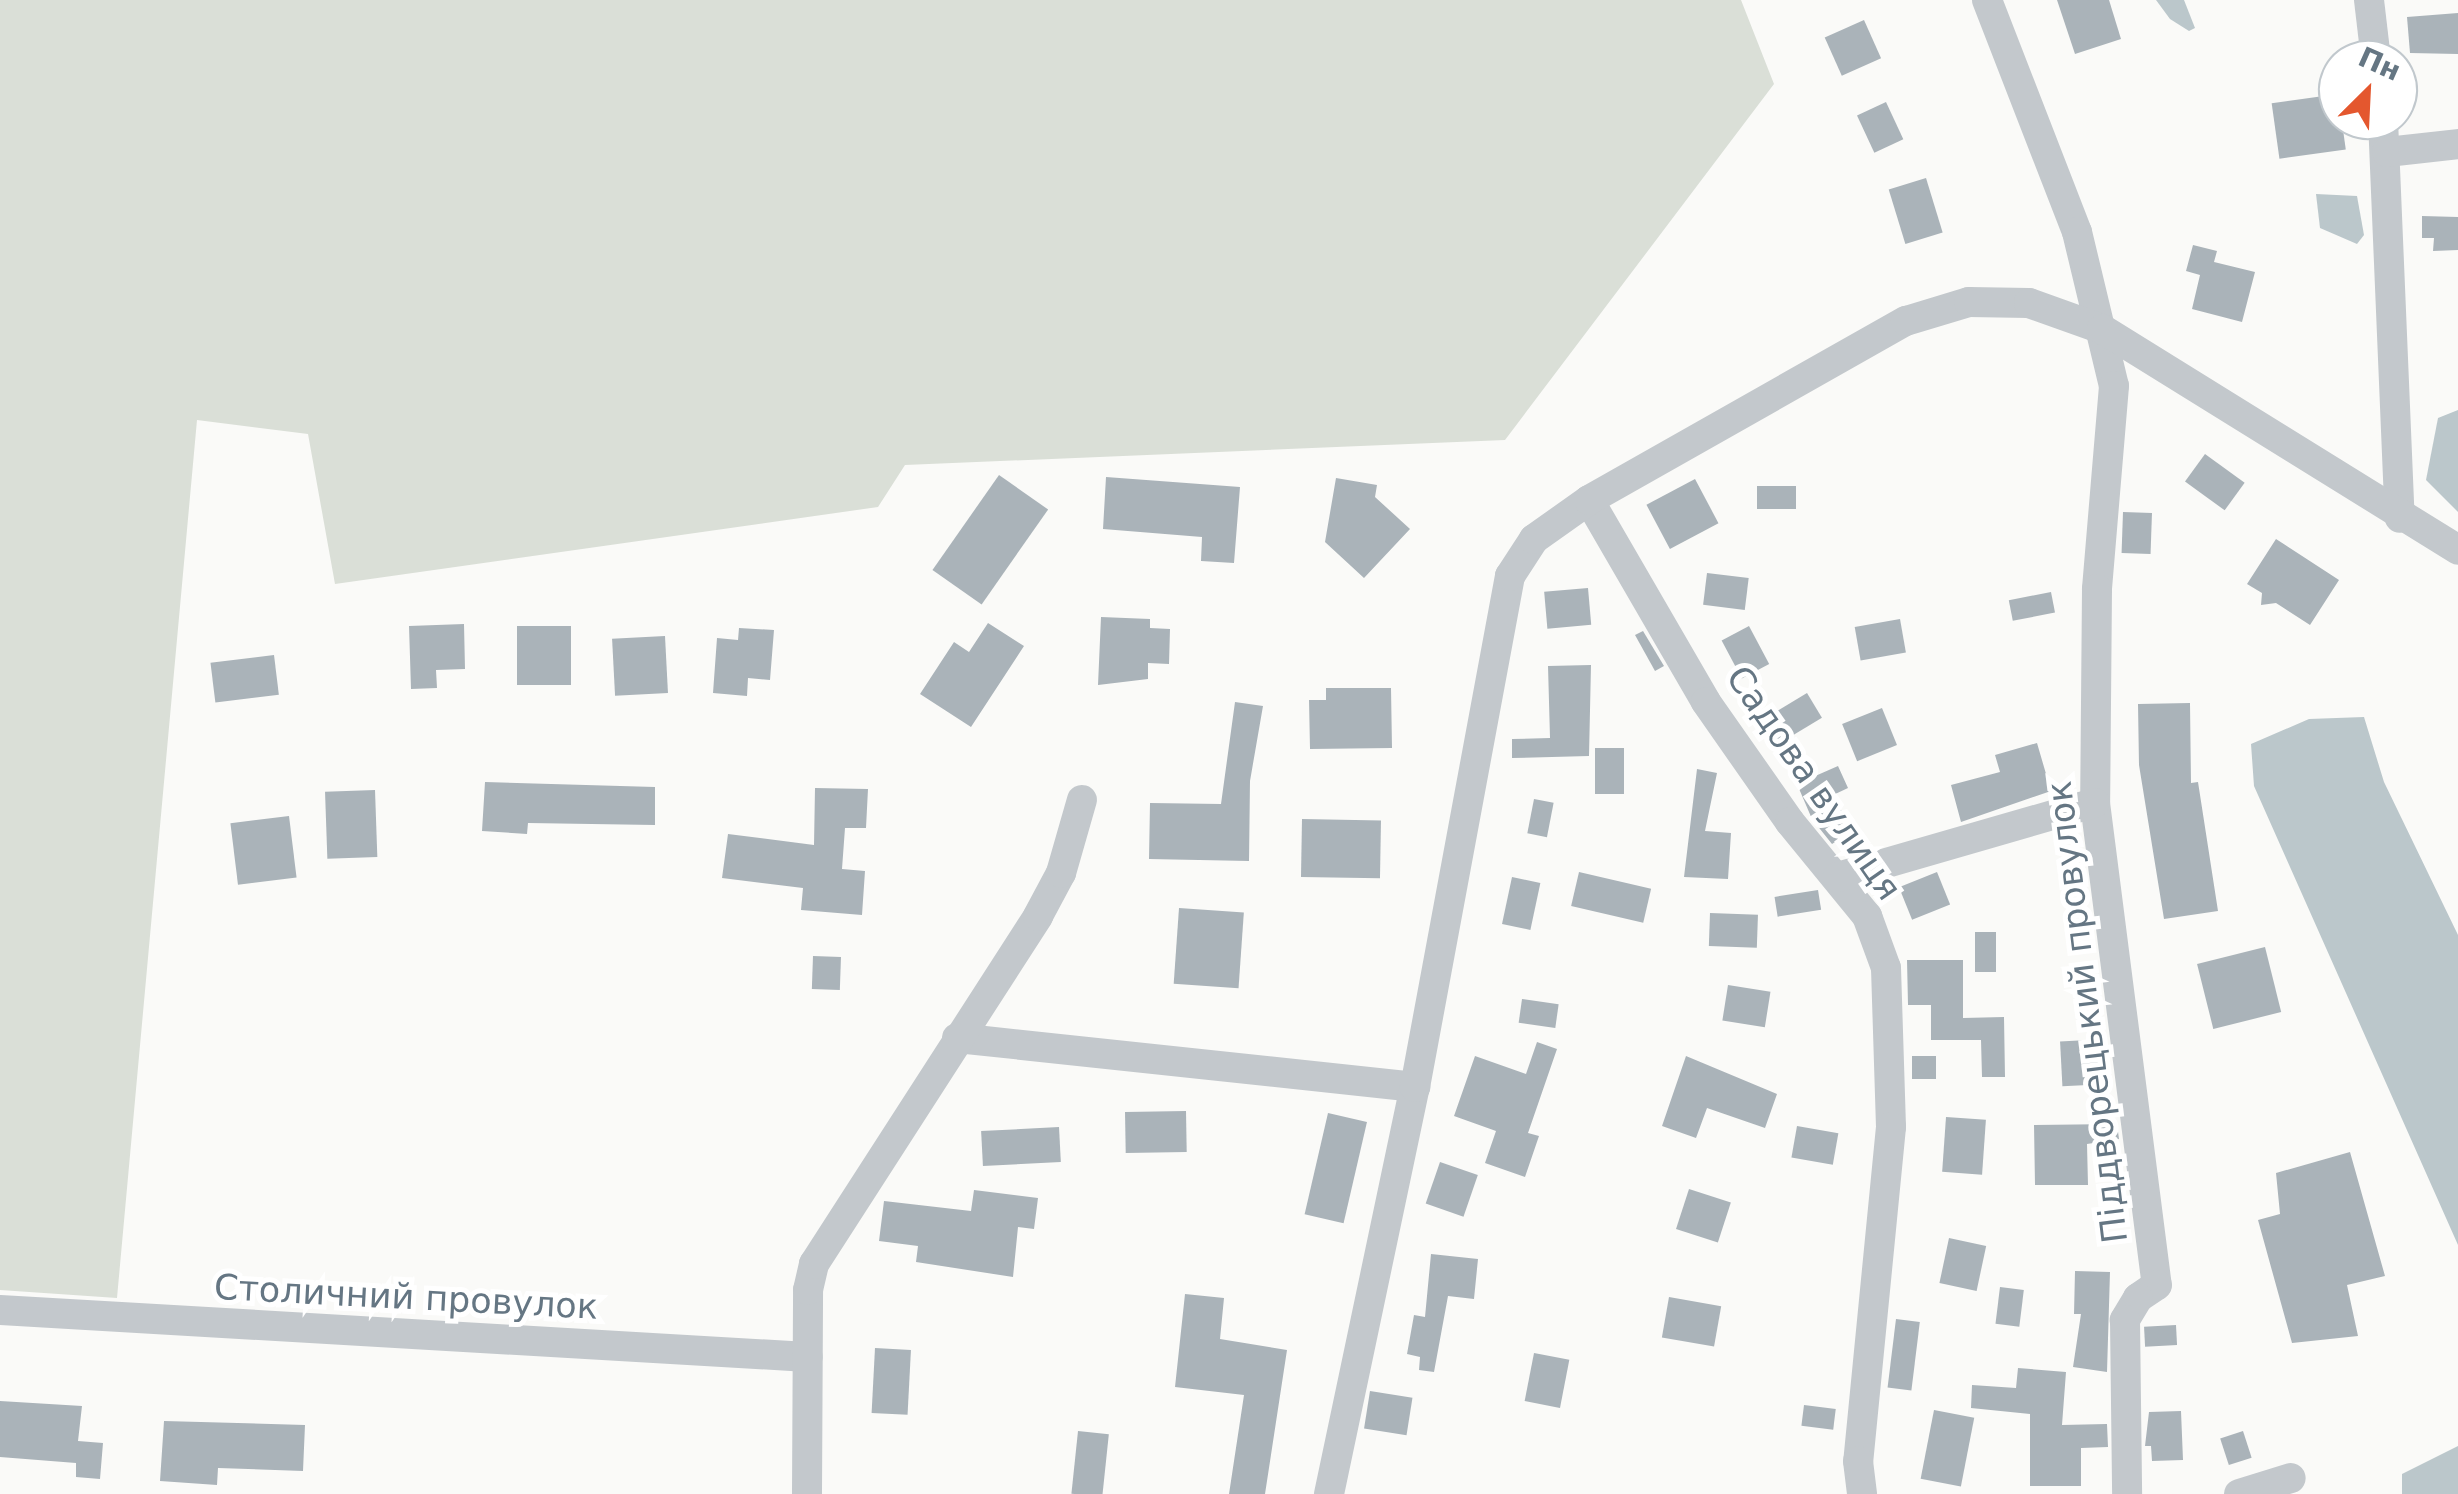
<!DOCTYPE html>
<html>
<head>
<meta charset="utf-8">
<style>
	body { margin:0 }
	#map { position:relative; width:2458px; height:1494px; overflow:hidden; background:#fafaf8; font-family:"DejaVu Sans",sans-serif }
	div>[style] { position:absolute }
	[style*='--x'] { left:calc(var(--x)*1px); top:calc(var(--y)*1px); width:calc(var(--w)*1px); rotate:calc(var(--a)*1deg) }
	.green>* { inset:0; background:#dadfd7 }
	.water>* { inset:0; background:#bbc7cb }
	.building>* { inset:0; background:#aab3b9; transform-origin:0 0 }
	.street>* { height:30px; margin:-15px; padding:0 15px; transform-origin:15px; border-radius:15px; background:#c3c8cc }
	span { translate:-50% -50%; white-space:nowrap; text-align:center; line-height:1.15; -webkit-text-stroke:10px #fff; paint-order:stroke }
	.street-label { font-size:35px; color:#657683 }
	.north { position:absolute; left:2318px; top:40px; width:100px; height:100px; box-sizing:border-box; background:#fff; border:2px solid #c1c8cd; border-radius:50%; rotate:24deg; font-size:28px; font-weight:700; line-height:40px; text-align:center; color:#657683 }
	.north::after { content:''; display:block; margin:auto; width:35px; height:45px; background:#e4572e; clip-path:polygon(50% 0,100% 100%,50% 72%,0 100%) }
</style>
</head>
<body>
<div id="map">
	<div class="green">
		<div style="clip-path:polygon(0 0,1741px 0,1774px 84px,1505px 440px,905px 465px,878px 507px,335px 584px,308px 434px,197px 420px,117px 1298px,0 1290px)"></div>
	</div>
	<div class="water">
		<div style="clip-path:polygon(2156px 0,2184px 0,2195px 28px,2189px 31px,2170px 19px)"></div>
		<div style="clip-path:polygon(2316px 194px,2357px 196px,2364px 235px,2357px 244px,2320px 228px)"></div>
		<div style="clip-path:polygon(2458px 410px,2458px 512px,2426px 480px,2438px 418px)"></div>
		<div style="clip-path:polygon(2364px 717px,2384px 782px,2458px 935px,2458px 1245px,2254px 786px,2251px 744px,2309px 719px)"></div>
		<div style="clip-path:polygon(2458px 1446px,2458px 1494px,2402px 1494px,2402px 1474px)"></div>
	</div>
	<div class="building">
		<div style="clip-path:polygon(2057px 0,2109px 0,2121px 39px,2075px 54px)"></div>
		<div style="clip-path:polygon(2458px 13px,2458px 54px,2410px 53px,2407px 17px)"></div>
		<div style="left:1864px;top:20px;width:42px;height:43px;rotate:66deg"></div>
		<div style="left:2338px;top:94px;width:56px;height:67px;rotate:82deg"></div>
		<div style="left:1886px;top:102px;width:41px;height:32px;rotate:65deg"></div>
		<div style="left:1926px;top:178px;width:57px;height:39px;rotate:73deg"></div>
		<div style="clip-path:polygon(2422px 216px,2458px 217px,2458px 250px,2433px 251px,2434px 238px,2422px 238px)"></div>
		<div style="clip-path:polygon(2193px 245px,2217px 251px,2214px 262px,2255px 272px,2242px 322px,2192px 309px,2200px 275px,2186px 271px)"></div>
		<div style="left:2205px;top:454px;width:49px;height:34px;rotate:36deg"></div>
		<div style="left:999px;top:475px;width:60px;height:116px;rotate:35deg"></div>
		<div style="clip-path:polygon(1106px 477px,1240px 487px,1234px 563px,1201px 561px,1202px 537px,1103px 529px)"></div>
		<div style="clip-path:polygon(1336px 478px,1377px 485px,1375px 497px,1410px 529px,1364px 578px,1325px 542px)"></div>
		<div style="left:1695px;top:479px;width:50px;height:55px;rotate:62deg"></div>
		<div style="left:1757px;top:486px;width:39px;height:23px"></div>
		<div style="left:2123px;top:512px;width:29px;height:41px;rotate:2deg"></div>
		<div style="clip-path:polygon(2276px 539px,2339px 580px,2310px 625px,2276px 603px,2261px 605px,2262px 593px,2247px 584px)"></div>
		<div style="left:1707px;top:573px;width:42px;height:32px;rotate:7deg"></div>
		<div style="left:1588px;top:588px;width:37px;height:44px;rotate:85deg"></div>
		<div style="left:2051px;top:592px;width:21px;height:43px;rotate:79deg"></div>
		<div style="clip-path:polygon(1101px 617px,1150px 619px,1150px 628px,1170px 629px,1169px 664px,1148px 663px,1148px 679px,1098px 685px)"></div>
		<div style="left:1900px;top:619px;width:34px;height:46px;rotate:80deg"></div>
		<div style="clip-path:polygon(988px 623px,1024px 646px,971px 727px,920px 694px,954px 642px,969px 652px)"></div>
		<div style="clip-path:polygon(464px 624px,465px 669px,436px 670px,437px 688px,411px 689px,409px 626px)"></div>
		<div style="left:517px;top:626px;width:54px;height:59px"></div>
		<div style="left:1749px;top:626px;width:43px;height:31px;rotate:62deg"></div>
		<div style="clip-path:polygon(739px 628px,774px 630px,770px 680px,748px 678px,747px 696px,713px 693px,717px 638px,738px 640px)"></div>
		<div style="clip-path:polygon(1643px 631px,1664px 666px,1655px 671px,1635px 635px)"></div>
		<div style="left:665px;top:636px;width:57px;height:53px;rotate:87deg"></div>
		<div style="left:274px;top:655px;width:40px;height:64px;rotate:83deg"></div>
		<div style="clip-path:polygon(1591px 665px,1589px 756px,1512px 758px,1512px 739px,1550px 738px,1548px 666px)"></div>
		<div style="clip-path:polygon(1326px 688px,1391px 688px,1392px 748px,1310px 749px,1309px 700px,1326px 700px)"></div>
		<div style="left:1807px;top:693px;width:29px;height:57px;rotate:59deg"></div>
		<div style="clip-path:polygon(1235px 702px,1263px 706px,1250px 781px,1249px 861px,1149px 859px,1150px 803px,1221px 804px)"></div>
		<div style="clip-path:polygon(2190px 703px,2191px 783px,2198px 782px,2218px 911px,2164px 919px,2139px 765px,2138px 704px)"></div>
		<div style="left:1882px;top:708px;width:40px;height:43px;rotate:68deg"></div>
		<div style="clip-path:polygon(2037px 743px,2051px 791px,1961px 822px,1951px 785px,2000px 772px,1995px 755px)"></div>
		<div style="left:1595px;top:748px;width:29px;height:46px"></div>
		<div style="clip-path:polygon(1838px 766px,1848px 788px,1831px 796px,1855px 829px,1832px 844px,1812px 819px,1797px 784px)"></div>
		<div style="clip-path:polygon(1697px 769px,1717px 773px,1705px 831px,1731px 833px,1728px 879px,1684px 877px)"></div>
		<div style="clip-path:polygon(485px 782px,655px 787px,655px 825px,528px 823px,527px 834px,482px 831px)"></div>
		<div style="clip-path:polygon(815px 788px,868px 789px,866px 828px,845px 828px,842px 869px,865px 871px,862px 915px,801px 910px,803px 888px,722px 878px,728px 834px,814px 845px)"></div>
		<div style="left:375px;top:790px;width:67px;height:50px;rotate:88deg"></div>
		<div style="left:1534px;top:799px;width:20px;height:35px;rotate:11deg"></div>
		<div style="left:289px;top:816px;width:62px;height:59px;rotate:83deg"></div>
		<div style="left:1302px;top:819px;width:79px;height:58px;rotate:1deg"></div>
		<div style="left:1579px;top:872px;width:74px;height:35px;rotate:13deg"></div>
		<div style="left:1937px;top:872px;width:35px;height:41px;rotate:68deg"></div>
		<div style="left:1512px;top:877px;width:29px;height:48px;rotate:12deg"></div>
		<div style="left:1818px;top:890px;width:20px;height:44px;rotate:81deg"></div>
		<div style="left:1179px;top:908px;width:65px;height:76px;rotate:4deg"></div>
		<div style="left:1710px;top:913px;width:48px;height:33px;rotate:2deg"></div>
		<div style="left:1975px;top:932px;width:21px;height:40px"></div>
		<div style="left:2265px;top:947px;width:67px;height:70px;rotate:76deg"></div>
		<div style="left:813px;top:956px;width:28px;height:33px;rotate:2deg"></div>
		<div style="clip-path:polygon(1907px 960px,1963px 960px,1963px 1018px,2004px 1017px,2005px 1077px,1982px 1077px,1981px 1040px,1931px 1040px,1931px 1005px,1908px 1005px)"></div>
		<div style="left:1728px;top:985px;width:43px;height:36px;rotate:9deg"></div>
		<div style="left:1522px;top:999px;width:37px;height:24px;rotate:8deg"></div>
		<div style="left:2106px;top:1039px;width:45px;height:46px;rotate:87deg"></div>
		<div style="clip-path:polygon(1537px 1042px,1557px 1049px,1528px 1133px,1539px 1136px,1525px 1177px,1485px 1163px,1496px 1131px,1454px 1116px,1475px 1056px,1526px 1074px)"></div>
		<div style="clip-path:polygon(1686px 1056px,1777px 1094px,1765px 1128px,1707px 1108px,1696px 1138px,1662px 1126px)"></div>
		<div style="left:1912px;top:1056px;width:24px;height:23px"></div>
		<div style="left:1186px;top:1111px;width:41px;height:61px;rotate:89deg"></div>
		<div style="left:1328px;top:1113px;width:40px;height:104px;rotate:13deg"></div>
		<div style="left:1946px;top:1117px;width:40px;height:55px;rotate:4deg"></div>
		<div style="clip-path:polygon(2117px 1124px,2119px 1139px,2087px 1144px,2088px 1185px,2035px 1185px,2034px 1125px)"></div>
		<div style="left:1797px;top:1126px;width:42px;height:32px;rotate:10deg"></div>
		<div style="left:1059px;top:1127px;width:35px;height:78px;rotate:87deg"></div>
		<div style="clip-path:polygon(2350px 1152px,2385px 1276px,2347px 1285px,2358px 1336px,2292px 1343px,2258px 1220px,2280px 1214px,2276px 1173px)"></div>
		<div style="left:1440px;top:1162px;width:40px;height:44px;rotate:19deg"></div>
		<div style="left:1689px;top:1189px;width:44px;height:42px;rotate:18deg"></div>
		<div style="clip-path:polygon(974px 1190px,1038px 1198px,1034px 1229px,1018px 1227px,1013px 1277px,916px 1262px,918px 1246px,879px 1241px,884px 1201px,971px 1211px)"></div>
		<div style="left:1949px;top:1238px;width:38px;height:46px;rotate:12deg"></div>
		<div style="clip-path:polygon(1431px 1254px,1478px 1259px,1474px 1299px,1448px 1296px,1434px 1372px,1419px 1370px,1420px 1357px,1407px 1354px,1414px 1315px,1425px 1317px)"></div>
		<div style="clip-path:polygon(2075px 1271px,2110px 1272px,2107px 1372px,2073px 1367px,2081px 1314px,2074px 1314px)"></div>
		<div style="left:2000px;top:1287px;width:24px;height:37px;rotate:7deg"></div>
		<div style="clip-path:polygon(1185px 1294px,1224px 1298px,1220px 1339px,1287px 1350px,1265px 1494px,1229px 1494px,1244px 1395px,1175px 1387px)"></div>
		<div style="left:1669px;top:1297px;width:53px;height:41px;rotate:10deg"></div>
		<div style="left:1896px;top:1319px;width:24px;height:69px;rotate:7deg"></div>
		<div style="left:2176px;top:1325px;width:20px;height:32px;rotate:87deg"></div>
		<div style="left:875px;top:1348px;width:36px;height:65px;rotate:3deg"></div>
		<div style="left:1534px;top:1353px;width:36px;height:49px;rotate:11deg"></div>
		<div style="clip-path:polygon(2018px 1368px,2066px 1372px,2062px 1425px,2107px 1424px,2108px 1447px,2081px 1448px,2081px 1486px,2030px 1486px,2030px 1414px,1971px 1408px,1972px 1385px,2016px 1388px)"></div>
		<div style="left:1370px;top:1391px;width:43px;height:38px;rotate:9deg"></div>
		<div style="clip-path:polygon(0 1401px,82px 1406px,78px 1441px,103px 1443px,100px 1479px,76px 1477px,76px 1463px,0 1457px)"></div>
		<div style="left:1804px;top:1405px;width:32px;height:21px;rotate:7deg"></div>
		<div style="left:1934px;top:1410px;width:41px;height:70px;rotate:11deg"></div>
		<div style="clip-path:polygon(2181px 1411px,2183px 1460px,2152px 1461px,2151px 1446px,2145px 1446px,2149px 1412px)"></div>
		<div style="clip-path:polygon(164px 1421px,305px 1425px,303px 1471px,218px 1468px,217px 1485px,160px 1481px)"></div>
		<div style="left:1078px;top:1431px;width:31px;height:63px;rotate:6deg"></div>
		<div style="left:2243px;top:1431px;width:28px;height:24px;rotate:72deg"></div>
	</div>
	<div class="street">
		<div style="--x:1987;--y:0;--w:249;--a:68.8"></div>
		<div style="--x:2077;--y:232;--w:158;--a:76.5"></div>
		<div style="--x:2114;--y:386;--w:204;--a:94.8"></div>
		<div style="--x:2097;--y:589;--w:214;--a:90.5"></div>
		<div style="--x:2095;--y:803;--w:486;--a:82.7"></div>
		<div style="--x:2157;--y:1285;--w:23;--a:146"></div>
		<div style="--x:2138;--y:1298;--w:26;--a:121"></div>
		<div style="--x:2125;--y:1320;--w:174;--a:89.3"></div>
		<div style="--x:2369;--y:0;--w:60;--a:83.3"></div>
		<div style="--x:2383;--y:120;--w:398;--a:87.6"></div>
		<div style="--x:2387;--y:152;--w:71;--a:-6.4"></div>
		<div style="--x:1589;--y:500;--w:233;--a:59.9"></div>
		<div style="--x:1706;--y:702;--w:146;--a:55"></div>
		<div style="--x:1790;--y:822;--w:122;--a:50.7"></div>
		<div style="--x:1867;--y:916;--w:55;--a:69.9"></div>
		<div style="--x:1886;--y:968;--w:159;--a:88.2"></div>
		<div style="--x:1891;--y:1127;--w:336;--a:95.6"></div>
		<div style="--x:1858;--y:1461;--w:33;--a:83"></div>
		<div style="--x:1838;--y:877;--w:267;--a:-16.1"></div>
		<div style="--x:957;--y:1038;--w:461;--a:6.1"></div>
		<div style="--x:0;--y:1310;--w:809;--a:3.33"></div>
		<div style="--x:807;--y:1494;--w:204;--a:-89.7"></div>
		<div style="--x:808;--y:1290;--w:27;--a:-77"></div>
		<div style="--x:814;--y:1264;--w:414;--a:-57.2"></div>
		<div style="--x:1038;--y:916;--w:49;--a:-61.9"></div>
		<div style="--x:1061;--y:873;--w:76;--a:-74"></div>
		<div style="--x:1329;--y:1494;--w:416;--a:-78.1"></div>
		<div style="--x:1415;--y:1087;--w:520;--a:-79.47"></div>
		<div style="--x:1510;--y:576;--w:44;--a:-57"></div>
		<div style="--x:1534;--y:539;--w:67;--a:-35.3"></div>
		<div style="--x:1589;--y:500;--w:364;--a:-29.5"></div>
		<div style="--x:1906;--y:321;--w:66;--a:-16.8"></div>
		<div style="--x:1969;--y:302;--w:60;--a:1"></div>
		<div style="--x:2029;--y:303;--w:77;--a:19.6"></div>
		<div style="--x:2102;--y:329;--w:419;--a:31.8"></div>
		<div style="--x:2239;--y:1494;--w:54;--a:-17.1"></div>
	</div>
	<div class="street-label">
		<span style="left:1814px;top:783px;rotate:55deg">Садова вулиця</span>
		<span style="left:2087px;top:1012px;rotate:-97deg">Піддворецький провулок</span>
		<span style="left:406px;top:1297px;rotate:3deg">Столичний провулок</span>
	</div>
	<div class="north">Пн</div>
</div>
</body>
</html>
